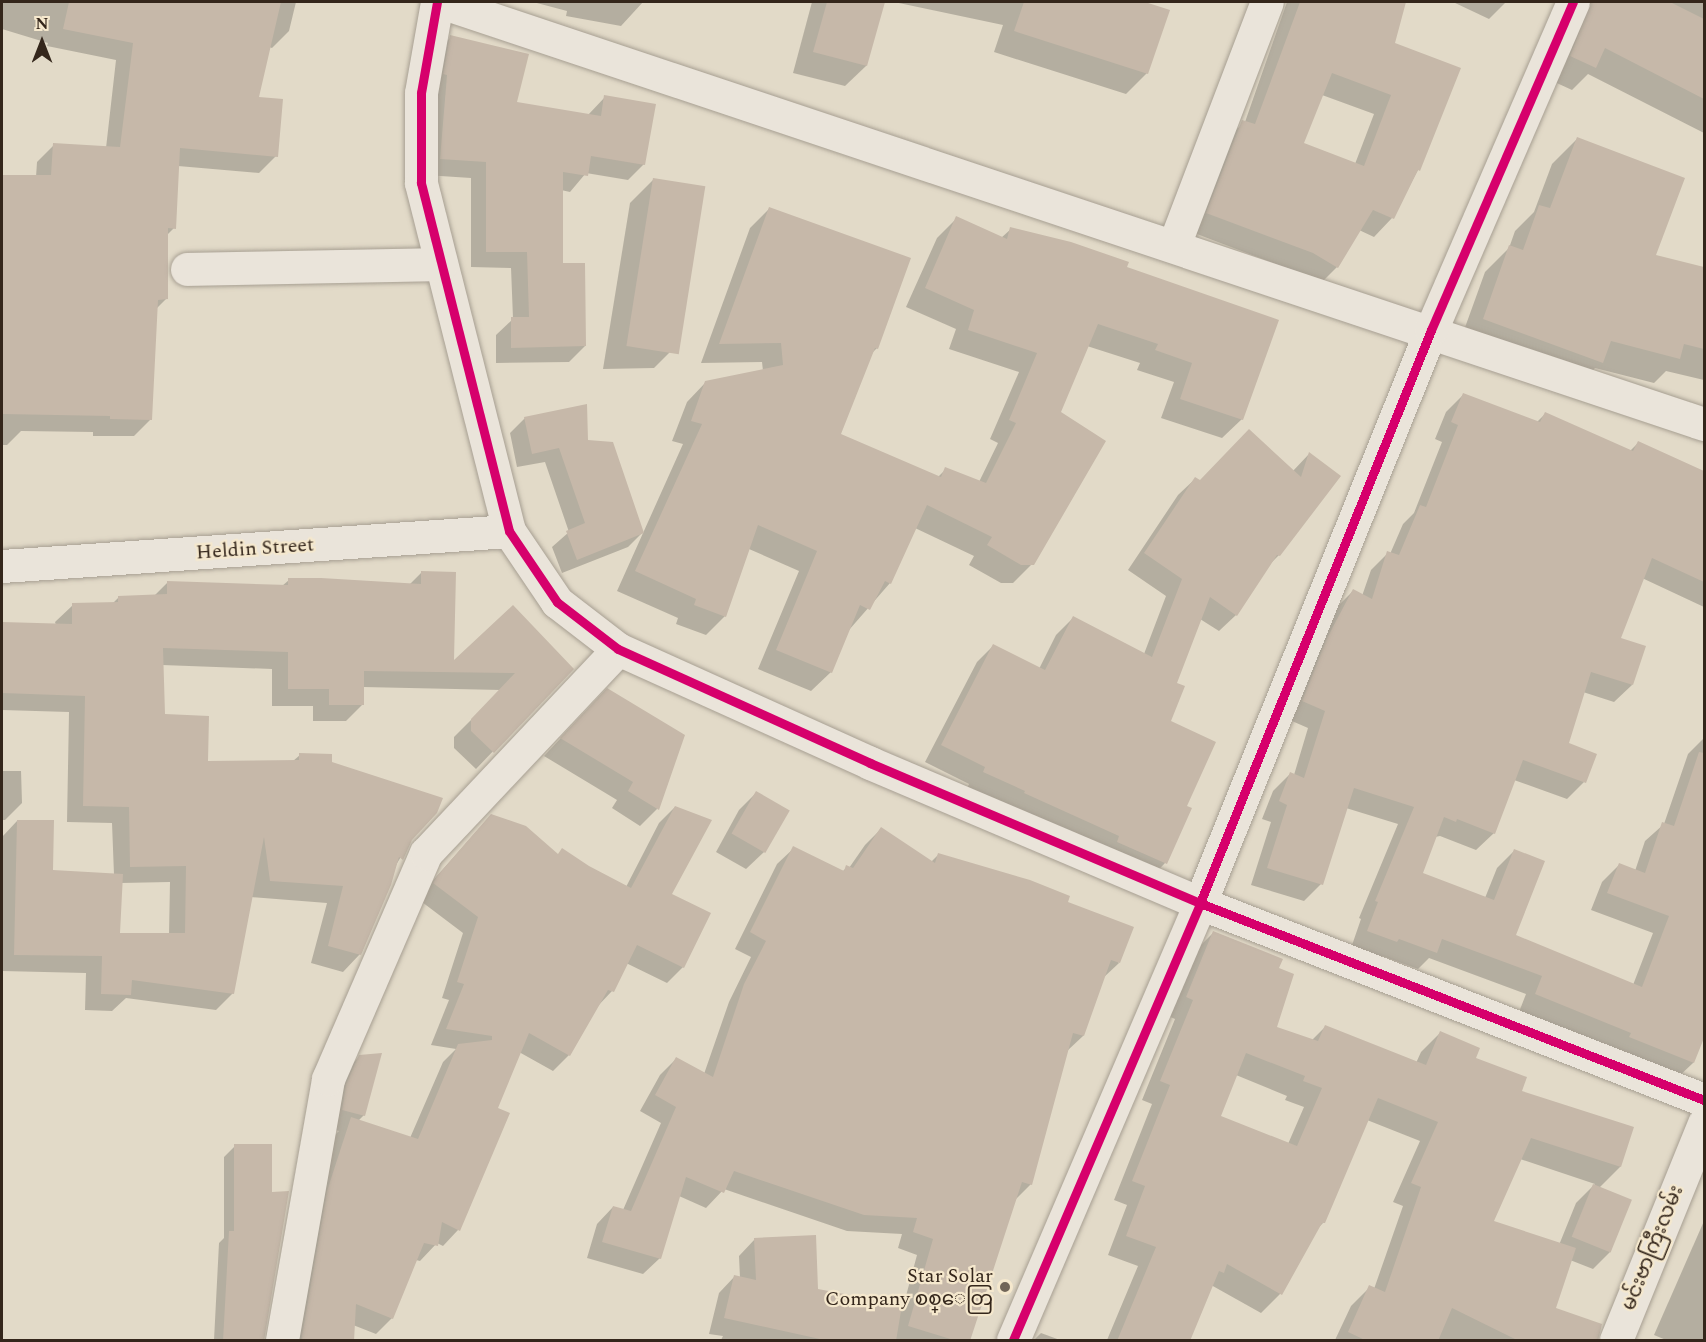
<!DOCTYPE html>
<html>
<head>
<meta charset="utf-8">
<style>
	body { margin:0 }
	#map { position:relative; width:1706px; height:1342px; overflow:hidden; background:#e2dac8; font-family:Spectral,"Noto Sans Myanmar",serif }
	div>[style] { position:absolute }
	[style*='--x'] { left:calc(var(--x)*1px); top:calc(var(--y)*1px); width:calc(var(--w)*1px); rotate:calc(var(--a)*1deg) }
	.shadow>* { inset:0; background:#0003 }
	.building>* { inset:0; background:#c6b8a9; transform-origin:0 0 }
	.roads { filter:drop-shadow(0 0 2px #a79f92) drop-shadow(0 0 2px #a79f92) }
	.minor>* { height:33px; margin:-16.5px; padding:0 16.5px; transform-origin:16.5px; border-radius:16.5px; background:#eae4da }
	.cycleway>* { height:9px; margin:-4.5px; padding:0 4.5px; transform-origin:4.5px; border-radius:4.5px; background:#d6006c }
	.dots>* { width:16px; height:16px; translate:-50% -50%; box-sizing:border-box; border:3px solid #f5e8cd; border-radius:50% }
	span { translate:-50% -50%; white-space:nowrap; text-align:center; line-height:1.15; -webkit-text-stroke:4.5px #f5e8cd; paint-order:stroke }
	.street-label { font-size:20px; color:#34261b }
	.poi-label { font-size:20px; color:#34261b }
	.right { translate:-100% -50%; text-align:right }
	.frame { position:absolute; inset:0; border:3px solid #34261b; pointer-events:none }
	.north { position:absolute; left:12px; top:12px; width:60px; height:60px; -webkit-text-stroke:4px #f5e8cd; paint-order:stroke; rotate:0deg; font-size:16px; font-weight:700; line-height:24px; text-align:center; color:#34261b }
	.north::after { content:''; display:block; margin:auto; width:21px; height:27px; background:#34261b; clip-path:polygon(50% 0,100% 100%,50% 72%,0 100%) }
</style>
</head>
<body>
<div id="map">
	<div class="shadow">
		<div style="clip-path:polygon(2px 2px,296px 2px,289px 31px,272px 48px,269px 47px,257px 98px,276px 156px,259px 173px,178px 166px,174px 228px,166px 236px,166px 299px,156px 309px,151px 419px,134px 436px,93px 436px,93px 432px,21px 431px,7px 445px,2px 445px,2px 176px,36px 177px,37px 162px,54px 145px,106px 148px,116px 60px,47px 46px,48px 43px,2px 29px)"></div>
		<div style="clip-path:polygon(533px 2px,643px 2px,621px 26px,566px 16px,567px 11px)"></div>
		<div style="clip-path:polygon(812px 2px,883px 2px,866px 66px,845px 86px,793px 73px)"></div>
		<div style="clip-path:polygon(894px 2px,1140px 2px,1168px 11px,1147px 73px,1126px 94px,994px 52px,1003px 25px)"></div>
		<div style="clip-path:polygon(evenodd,1287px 2px,1405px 2px,1393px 43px,1418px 170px,1392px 218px,1374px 237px,1359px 230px,1337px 267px,1318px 286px,1294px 271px,1189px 231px,1224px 140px,1245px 122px,1287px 2px,1322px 95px,1374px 114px,1355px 164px,1302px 144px,1322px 95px)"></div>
		<div style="clip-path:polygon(1453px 2px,1506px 2px,1489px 19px)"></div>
		<div style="clip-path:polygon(1574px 2px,1704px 2px,1704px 133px,1588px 74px,1572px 90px,1548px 79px)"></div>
		<div style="clip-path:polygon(451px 37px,515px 103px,588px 115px,605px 97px,644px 164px,628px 180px,586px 173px,570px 192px,561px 190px,561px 265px,585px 346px,569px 362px,496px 363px,496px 335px,513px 319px,511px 268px,471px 267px,471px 178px,425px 175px,435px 53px)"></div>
		<div style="clip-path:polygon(1577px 139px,1654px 256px,1704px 268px,1704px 380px,1666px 371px,1654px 383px,1595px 368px,1577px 387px,1459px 344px,1485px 272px,1509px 248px,1515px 231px,1534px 212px,1552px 164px)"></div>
		<div style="clip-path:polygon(654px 179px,678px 344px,654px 368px,603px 369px,630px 203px)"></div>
		<div style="clip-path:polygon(770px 208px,877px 348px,871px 354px,839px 435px,938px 477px,946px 469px,979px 482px,998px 443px,990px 439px,1019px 372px,949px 349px,956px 329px,906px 307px,937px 238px,957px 218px,1001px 238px,1011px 229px,1125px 268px,1242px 419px,1222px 438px,1161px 418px,1174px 382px,1137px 370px,1140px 363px,1087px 346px,1059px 412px,1032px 564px,1013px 583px,1001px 583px,969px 565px,974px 556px,915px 528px,890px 583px,849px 630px,831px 672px,811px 691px,758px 669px,799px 571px,749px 549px,725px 616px,706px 635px,676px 624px,678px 618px,617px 591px,683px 444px,672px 441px,687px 402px,706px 382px,763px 371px,762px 362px,701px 363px,750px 228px)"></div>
		<div style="clip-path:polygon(1463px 395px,1537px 422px,1545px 414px,1630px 451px,1638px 443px,1704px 473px,1704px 607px,1642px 578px,1619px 638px,1632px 685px,1614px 702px,1583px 692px,1567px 744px,1584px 782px,1567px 799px,1514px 780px,1494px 833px,1476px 850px,1440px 836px,1435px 837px,1421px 874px,1485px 898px,1497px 868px,1514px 851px,1514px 935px,1633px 985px,1653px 933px,1591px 910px,1602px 882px,1619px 865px,1635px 871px,1645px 841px,1664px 824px,1688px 754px,1704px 738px,1704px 1013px,1697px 1031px,1704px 1035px,1693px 1063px,1675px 1080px,1519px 1012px,1526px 994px,1429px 958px,1418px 969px,1382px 956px,1379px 959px,1351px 948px,1361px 919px,1359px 918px,1398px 824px,1346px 808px,1321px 884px,1304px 901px,1251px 885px,1271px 822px,1262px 819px,1273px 791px,1290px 774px,1294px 775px,1308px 728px,1285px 718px,1336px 608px,1353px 591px,1362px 596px,1371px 570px,1388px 553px,1390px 554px,1403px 524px,1414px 513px,1442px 442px,1435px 439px,1446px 412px)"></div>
		<div style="clip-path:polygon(525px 418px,587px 441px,642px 533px,628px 547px,562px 573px,552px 547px,569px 532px,545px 462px,517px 467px,510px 433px)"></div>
		<div style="clip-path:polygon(1309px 454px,1279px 555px,1268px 566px,1236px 615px,1219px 631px,1200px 619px,1175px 684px,1169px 722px,1185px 806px,1165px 863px,1149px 880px,967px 789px,969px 784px,925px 762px,977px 662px,993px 646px,1039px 669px,1056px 635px,1073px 618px,1144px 654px,1166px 596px,1128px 570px,1178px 495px,1195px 479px,1200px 482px,1292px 472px)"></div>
		<div style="clip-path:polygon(evenodd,421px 573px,453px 664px,572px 669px,476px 769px,454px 748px,454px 737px,501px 690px,363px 687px,363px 704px,346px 721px,313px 721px,313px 706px,272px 706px,272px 669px,162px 665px,164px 716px,206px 763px,293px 761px,300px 755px,330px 763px,411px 840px,396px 865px,360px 954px,343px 972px,311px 963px,327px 903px,251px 897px,233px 993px,216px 1010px,126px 998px,112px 1011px,85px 1010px,86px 973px,2px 971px,2px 837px,17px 821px,52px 871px,114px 875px,112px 823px,67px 822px,69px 712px,2px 710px,2px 624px,56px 625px,55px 622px,73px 605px,112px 604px,119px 597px,154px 596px,168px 582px,282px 586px,289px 580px,409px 585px,421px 573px,170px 882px,169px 935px,119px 935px,121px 883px,170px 882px)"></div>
		<div style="clip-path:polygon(590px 707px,683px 735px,657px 809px,640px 826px,612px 808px,617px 800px,544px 756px)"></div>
		<div style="clip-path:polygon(2px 771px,21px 771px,22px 803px,5px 820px,2px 820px)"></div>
		<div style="clip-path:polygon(756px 793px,764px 852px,746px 869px,716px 852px,739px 810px)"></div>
		<div style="clip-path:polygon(675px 807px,670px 895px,683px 967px,667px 983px,626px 963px,612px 991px,596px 1008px,569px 1055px,553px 1071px,519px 1052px,496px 1109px,458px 1230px,443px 1246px,437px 1243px,420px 1261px,416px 1260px,392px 1318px,376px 1334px,353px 1325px,353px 1340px,288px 1340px,312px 1208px,335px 1135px,339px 1131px,325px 1127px,342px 1074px,359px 1057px,364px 1115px,358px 1121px,410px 1138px,443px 1062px,456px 1049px,431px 1045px,449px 1000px,442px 998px,463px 933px,418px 899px,421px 894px,476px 832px,558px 855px,626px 887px,659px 823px)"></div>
		<div style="clip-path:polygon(881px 829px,931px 862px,939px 854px,1066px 903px,1119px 963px,1102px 979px,1083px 1036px,1066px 1052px,1031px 1184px,1014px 1201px,969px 1340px,721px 1340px,723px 1336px,709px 1334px,719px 1293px,735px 1276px,740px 1278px,739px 1256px,755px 1239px,817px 1291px,903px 1307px,917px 1255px,898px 1248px,902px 1234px,847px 1231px,724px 1189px,706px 1208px,679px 1196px,660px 1258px,643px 1274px,587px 1258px,597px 1224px,613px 1207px,623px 1210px,661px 1123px,640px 1111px,660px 1075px,676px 1059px,704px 1074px,729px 1002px,751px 957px,735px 949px,777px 864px,794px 848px,842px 872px,847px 867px,849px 868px,865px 845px)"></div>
		<div style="clip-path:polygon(evenodd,1213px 933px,1277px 969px,1276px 1028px,1311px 1041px,1325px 1027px,1416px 1063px,1421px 1052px,1440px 1033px,1520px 1092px,1632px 1128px,1620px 1167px,1599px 1188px,1610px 1252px,1593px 1269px,1570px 1260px,1554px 1309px,1576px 1340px,1335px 1340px,1351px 1306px,1370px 1287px,1374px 1289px,1403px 1206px,1393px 1202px,1420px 1141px,1367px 1120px,1323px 1223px,1317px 1229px,1280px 1294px,1261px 1313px,1211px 1285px,1188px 1340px,1107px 1340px,1138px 1266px,1108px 1255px,1127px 1205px,1114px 1200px,1152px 1104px,1142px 1100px,1175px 1019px,1168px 1016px,1194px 952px,1213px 933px,1236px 1075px,1287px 1096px,1285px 1100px,1304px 1107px,1288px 1144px,1219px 1116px,1236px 1075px,1213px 933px,1520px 1159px,1595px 1184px,1576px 1203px,1559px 1245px,1492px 1222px,1520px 1159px)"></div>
		<div style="clip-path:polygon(235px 1146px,263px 1340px,214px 1340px,219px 1243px,224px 1238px,224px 1157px)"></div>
		<div style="clip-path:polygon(1704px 1221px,1704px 1340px,1666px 1340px,1654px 1335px)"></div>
		<div style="clip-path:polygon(1041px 1333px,1060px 1340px,1034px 1340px)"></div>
	</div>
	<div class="building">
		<div style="clip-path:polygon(69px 2px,281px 2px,259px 97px,283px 99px,278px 157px,180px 148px,176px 229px,168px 228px,168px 299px,158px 300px,152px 420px,110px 419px,110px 416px,2px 414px,2px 175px,51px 175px,53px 143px,120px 147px,133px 43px,63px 29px)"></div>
		<div style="clip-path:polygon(827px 2px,885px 2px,867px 66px,813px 52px)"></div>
		<div style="clip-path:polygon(1024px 2px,1145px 2px,1170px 10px,1148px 74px,1014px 31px)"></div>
		<div style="clip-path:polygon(evenodd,1300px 2px,1406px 2px,1395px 43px,1461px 68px,1420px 171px,1418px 170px,1394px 219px,1373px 210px,1338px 268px,1313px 253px,1206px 213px,1242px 120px,1255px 124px,1300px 2px,1332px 73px,1391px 95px,1364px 166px,1304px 143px,1332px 73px)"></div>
		<div style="clip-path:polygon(1591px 2px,1670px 2px,1704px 19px,1704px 99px,1605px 48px,1596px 68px,1570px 56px)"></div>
		<div style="clip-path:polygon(450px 35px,529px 54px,517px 102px,601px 116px,604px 95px,656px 104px,645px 165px,591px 156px,588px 176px,563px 172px,563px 263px,585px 263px,586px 346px,511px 348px,511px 317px,529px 317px,527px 252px,486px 252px,486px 162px,440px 159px,447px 75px,443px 74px)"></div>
		<div style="clip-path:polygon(1577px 137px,1685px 178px,1656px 255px,1704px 267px,1704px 349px,1684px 344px,1680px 359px,1611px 341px,1603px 363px,1483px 319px,1509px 245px,1523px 250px,1539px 205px,1550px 208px)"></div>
		<div style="left:653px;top:178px;width:53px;height:170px;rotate:9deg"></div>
		<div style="clip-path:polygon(769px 207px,911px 258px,878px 349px,875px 348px,841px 434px,941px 477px,945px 467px,986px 483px,1016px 423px,1009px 420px,1037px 353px,968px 330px,974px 310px,925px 288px,956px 216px,1007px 239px,1010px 227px,1071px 242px,1129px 262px,1127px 267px,1279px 320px,1243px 420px,1180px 399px,1192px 363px,1155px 350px,1158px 344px,1098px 324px,1061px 412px,1106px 441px,1034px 565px,1021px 565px,987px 545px,992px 537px,927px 505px,891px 584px,885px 581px,870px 610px,860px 605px,832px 673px,776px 650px,817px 551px,758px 525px,726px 617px,694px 605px,696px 599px,635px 571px,702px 424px,691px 421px,705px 381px,783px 365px,781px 343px,719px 344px)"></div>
		<div style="clip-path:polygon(1463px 393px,1540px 422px,1545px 412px,1633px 451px,1638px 441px,1704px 471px,1704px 582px,1652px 558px,1621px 638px,1646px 646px,1633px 685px,1591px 672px,1569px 743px,1597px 754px,1586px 783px,1523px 760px,1495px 834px,1457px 819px,1456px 822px,1444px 817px,1423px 873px,1494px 900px,1514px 849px,1545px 861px,1516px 935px,1642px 987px,1669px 916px,1607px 893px,1619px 863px,1645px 873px,1662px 822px,1674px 826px,1699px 752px,1704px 753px,1704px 1038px,1694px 1063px,1629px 1037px,1631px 1033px,1535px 994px,1542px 976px,1442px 939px,1437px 953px,1399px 939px,1397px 942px,1367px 931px,1378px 902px,1375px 901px,1414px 807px,1354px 788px,1323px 885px,1267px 868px,1287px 805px,1279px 801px,1290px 772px,1304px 778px,1325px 711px,1302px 701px,1326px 640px,1353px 589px,1372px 599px,1387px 551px,1399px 555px,1420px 505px,1426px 507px,1458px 425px,1451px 422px)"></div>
		<div style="clip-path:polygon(587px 404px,588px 440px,613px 442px,644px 533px,577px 560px,566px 531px,585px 523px,559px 448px,532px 454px,524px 417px)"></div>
		<div style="clip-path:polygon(1249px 429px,1301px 477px,1309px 452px,1341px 476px,1280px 556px,1277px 555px,1237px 616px,1210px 597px,1177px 683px,1185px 686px,1171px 721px,1216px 742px,1187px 806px,1192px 808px,1167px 864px,1117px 842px,1119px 836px,1024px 793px,1025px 791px,983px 772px,985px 767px,941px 745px,993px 644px,1045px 670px,1073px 616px,1152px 657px,1182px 579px,1144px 553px,1195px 477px,1200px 480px)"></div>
		<div style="clip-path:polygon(421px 571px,456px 572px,454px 660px,513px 605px,574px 669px,494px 753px,471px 731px,471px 719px,515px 673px,364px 671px,364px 705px,329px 705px,329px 689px,288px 689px,288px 652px,163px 648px,165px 714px,209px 716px,208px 761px,299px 760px,299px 753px,332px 754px,332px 762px,443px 798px,437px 813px,412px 840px,403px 860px,399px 857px,391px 885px,361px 955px,328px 946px,343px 886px,270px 881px,264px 837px,234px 994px,132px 980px,131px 995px,101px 994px,102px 956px,14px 955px,17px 820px,54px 820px,53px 870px,123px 874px,120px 933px,185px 933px,186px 866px,130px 867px,129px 807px,83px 806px,85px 696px,2px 693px,2px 622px,72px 624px,72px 603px,118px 602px,118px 596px,167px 594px,167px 581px,288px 585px,288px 578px,321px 578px,421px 584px)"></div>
		<div style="clip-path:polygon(607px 688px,685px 735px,659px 810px,628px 791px,633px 782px,560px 738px)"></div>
		<div style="left:756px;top:791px;width:39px;height:49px;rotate:30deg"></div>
		<div style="clip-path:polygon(675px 806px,712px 820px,672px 894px,711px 913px,684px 968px,637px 945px,614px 992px,608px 990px,570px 1056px,529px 1033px,498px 1108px,510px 1113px,460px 1231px,442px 1222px,438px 1246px,424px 1243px,393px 1319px,356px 1304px,354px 1341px,301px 1341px,327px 1191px,351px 1117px,418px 1139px,458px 1044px,492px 1040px,492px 1036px,446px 1029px,464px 984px,457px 982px,478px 917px,433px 883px,437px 876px,491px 814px,526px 826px,558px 854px,562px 848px,589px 866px,631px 888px)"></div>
		<div style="clip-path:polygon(881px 827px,935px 863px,938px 853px,1030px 880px,1070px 896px,1068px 902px,1134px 927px,1120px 963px,1111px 960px,1084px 1036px,1073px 1033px,1032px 1185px,1022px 1182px,970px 1341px,957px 1341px,908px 1326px,933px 1239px,913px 1232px,917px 1218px,864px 1215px,734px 1171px,724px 1193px,686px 1177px,661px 1259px,602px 1242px,613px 1206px,631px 1211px,676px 1107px,655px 1095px,676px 1057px,713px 1077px,744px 984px,766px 941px,750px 932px,793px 846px,844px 871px,846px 865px,853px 868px)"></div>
		<div style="clip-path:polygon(evenodd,1213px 931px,1283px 959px,1279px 968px,1294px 974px,1277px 1027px,1318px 1041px,1325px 1025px,1426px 1065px,1440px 1031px,1480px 1048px,1476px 1058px,1527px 1077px,1522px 1091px,1634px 1127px,1621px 1167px,1531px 1138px,1494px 1221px,1576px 1248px,1556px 1308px,1602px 1324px,1598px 1341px,1519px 1341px,1452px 1308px,1438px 1341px,1367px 1341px,1348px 1332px,1369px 1285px,1385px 1292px,1421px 1187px,1411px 1183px,1438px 1122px,1378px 1098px,1325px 1223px,1322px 1223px,1282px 1295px,1227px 1264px,1224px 1273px,1219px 1271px,1190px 1341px,1117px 1341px,1156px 1247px,1126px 1236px,1145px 1186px,1132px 1181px,1170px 1085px,1160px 1081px,1193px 1000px,1186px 997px,1213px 931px,1246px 1053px,1305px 1076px,1303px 1081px,1322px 1088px,1297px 1146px,1221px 1116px,1246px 1053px)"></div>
		<div style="clip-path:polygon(382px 1053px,365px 1116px,342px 1110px,346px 1084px,359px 1055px)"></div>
		<div style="clip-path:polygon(234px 1144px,272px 1144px,272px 1192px,289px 1191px,264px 1341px,223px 1341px,229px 1231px,234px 1231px)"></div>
		<div style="left:1593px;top:1184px;width:42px;height:57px;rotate:22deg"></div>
		<div style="clip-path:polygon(816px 1235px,818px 1289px,902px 1305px,896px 1341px,829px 1341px,724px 1318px,734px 1275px,756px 1280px,754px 1238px)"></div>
	</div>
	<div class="roads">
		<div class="minor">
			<div style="--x:437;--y:2;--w:92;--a:100"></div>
			<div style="--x:421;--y:93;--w:90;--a:90"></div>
			<div style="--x:421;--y:183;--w:359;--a:75.8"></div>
			<div style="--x:509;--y:531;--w:86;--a:55.9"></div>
			<div style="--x:557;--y:602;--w:77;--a:37.6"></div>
			<div style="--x:618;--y:649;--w:277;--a:24.3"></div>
			<div style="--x:870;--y:763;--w:358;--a:23"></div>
			<div style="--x:1200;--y:903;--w:541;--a:21.35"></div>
			<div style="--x:441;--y:2;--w:1332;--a:18.48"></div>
			<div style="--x:1174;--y:245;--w:260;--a:-69.1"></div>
			<div style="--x:187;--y:269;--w:254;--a:-1.1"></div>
			<div style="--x:2;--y:566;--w:508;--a:-3.95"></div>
			<div style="--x:282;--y:1340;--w:265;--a:-80"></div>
			<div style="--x:328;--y:1079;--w:246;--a:-66.6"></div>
			<div style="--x:426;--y:853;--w:280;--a:-46.7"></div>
			<div style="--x:1013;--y:1340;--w:475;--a:-66.8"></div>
			<div style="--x:1200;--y:903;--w:618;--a:-68.04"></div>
			<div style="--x:1431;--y:330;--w:357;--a:-66.6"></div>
			<div style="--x:1616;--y:1340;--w:234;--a:-67.9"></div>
		</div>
	</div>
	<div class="cycleway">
		<div style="--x:437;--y:2;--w:92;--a:100"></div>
		<div style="--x:421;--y:93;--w:90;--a:90"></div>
		<div style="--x:421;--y:183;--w:359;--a:75.8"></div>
		<div style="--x:509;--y:531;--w:86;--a:55.9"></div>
		<div style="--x:557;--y:602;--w:77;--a:37.6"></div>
		<div style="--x:618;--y:649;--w:277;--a:24.3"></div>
		<div style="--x:870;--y:763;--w:358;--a:23"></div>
		<div style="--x:1200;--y:903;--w:541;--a:21.35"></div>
		<div style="--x:1013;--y:1340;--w:475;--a:-66.8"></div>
		<div style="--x:1200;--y:903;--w:618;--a:-68.04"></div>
		<div style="--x:1431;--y:330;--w:357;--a:-66.6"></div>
	</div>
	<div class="dots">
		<div style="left:1005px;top:1287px;background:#716558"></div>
	</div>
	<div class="street-label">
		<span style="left:255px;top:549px;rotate:-4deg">Heldin Street</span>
		<span style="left:1653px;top:1248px;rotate:-68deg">မင်းဗာကြီးလမ်း</span>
	</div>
	<div class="poi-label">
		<span class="right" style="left:993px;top:1288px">Star Solar<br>Company စစ္ေတြ</span>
	</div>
	<div class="frame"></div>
	<div class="north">N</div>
</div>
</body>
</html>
